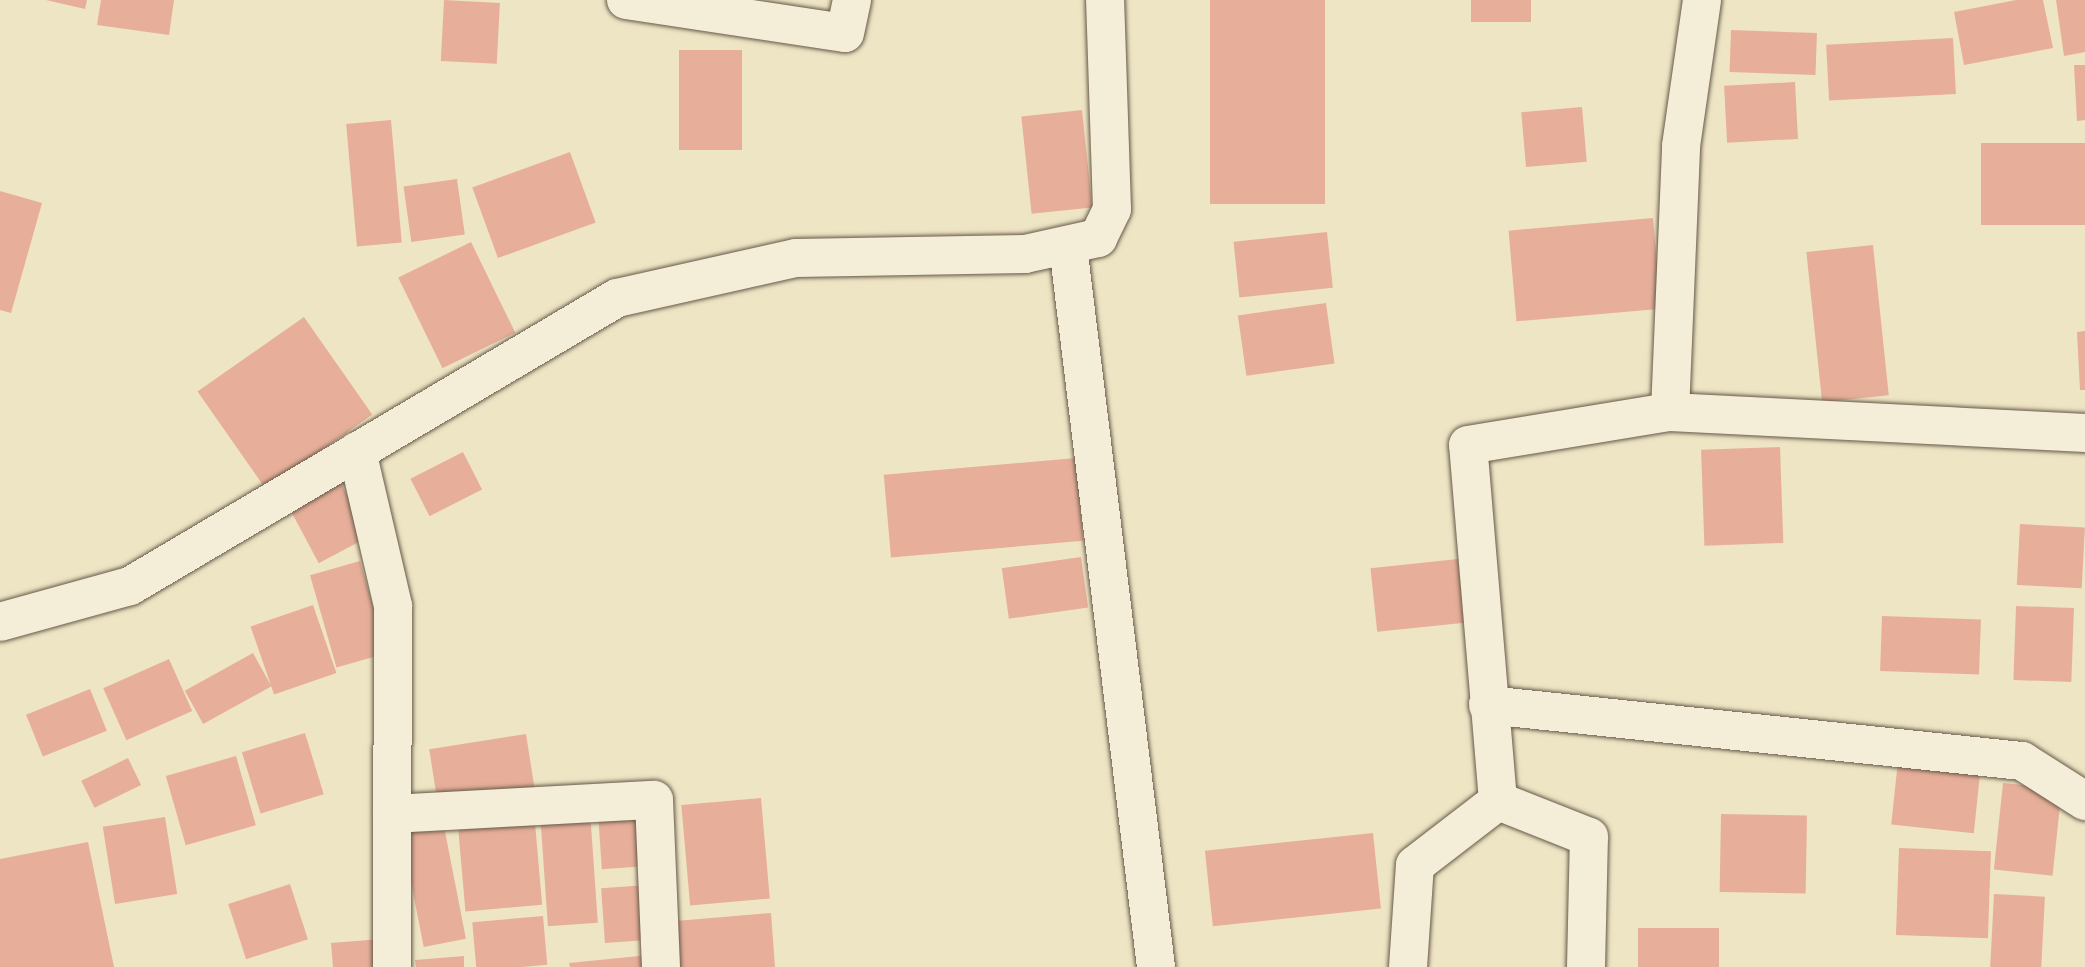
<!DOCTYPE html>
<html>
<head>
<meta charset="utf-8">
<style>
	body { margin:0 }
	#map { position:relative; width:2085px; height:967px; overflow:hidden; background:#eee5c5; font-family:"IM FELL Great Primer",serif }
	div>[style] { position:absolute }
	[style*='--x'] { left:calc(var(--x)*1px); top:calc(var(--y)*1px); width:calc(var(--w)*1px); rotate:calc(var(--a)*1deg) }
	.building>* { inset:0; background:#e7af9a; transform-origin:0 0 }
	.roads { filter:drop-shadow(0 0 2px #675947) drop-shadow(0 0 2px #675947) }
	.minor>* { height:38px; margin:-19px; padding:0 19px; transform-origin:19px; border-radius:19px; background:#f4eed9 }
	span { translate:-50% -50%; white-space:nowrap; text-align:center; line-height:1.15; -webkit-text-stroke:5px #f4eed9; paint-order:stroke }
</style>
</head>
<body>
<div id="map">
	<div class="building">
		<div style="clip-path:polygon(46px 0,87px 0,85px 9px)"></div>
		<div style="clip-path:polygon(101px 0,174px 0,169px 35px,97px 25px)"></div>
		<div style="left:444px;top:0;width:56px;height:61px;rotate:3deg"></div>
		<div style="left:1210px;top:0;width:115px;height:204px"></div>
		<div style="left:1471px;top:0;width:60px;height:22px"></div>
		<div style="clip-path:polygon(2016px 0,2043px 0,2053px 48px,1964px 65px,1954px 12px)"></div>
		<div style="clip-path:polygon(2056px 0,2085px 0,2085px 52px,2064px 56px)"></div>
		<div style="left:1731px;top:30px;width:86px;height:42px;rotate:2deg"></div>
		<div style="left:1953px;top:38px;width:56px;height:127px;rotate:87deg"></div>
		<div style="left:679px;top:50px;width:63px;height:100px"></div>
		<div style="clip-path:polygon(2074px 65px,2085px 65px,2085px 120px,2077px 121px)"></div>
		<div style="left:1795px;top:82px;width:57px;height:71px;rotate:87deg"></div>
		<div style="left:1582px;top:107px;width:55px;height:61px;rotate:85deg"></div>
		<div style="left:1082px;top:110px;width:98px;height:61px;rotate:84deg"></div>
		<div style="left:391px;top:120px;width:123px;height:45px;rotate:85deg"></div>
		<div style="left:2085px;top:143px;width:82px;height:104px;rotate:90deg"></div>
		<div style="left:570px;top:152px;width:75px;height:104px;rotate:70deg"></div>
		<div style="left:457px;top:179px;width:56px;height:54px;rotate:82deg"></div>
		<div style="clip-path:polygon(0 191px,42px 203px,11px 313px,0 310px)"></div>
		<div style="left:1653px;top:218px;width:91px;height:145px;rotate:85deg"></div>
		<div style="left:1327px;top:232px;width:56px;height:94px;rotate:84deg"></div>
		<div style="left:471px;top:242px;width:101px;height:81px;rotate:64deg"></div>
		<div style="left:1873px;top:245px;width:151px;height:67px;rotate:84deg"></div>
		<div style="left:1326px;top:303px;width:61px;height:89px;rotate:82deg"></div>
		<div style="left:304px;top:317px;width:119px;height:130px;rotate:55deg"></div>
		<div style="clip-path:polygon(2085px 331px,2085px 390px,2080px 390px,2077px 332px)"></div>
		<div style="left:1780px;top:447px;width:96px;height:79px;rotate:88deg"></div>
		<div style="left:463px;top:452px;width:42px;height:59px;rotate:63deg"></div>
		<div style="left:1076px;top:458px;width:83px;height:193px;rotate:85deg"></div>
		<div style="left:339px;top:480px;width:64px;height:57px;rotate:62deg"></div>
		<div style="left:2020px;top:524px;width:65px;height:61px;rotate:3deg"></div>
		<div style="left:1081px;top:557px;width:51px;height:80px;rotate:82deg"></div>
		<div style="left:1458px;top:559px;width:64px;height:88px;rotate:84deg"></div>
		<div style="left:360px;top:561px;width:96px;height:52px;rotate:74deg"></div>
		<div style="left:313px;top:605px;width:72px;height:66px;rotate:71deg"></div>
		<div style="left:2016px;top:606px;width:58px;height:74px;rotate:2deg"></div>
		<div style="left:1882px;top:616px;width:99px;height:55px;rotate:2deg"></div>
		<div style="left:253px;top:653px;width:38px;height:78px;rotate:61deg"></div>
		<div style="left:169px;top:659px;width:57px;height:72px;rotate:66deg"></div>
		<div style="left:90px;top:689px;width:45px;height:69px;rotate:68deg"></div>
		<div style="left:305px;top:733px;width:64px;height:66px;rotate:73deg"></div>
		<div style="left:526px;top:734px;width:57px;height:98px;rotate:81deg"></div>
		<div style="left:1899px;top:751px;width:83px;height:74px;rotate:6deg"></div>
		<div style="left:236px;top:756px;width:72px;height:73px;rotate:74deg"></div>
		<div style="left:128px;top:758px;width:30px;height:52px;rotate:64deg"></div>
		<div style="left:2003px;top:783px;width:59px;height:87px;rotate:6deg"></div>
		<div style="left:761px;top:798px;width:101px;height:80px;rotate:85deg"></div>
		<div style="left:590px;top:811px;width:112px;height:50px;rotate:86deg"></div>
		<div style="left:647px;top:812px;width:54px;height:49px;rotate:86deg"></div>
		<div style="left:1721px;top:814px;width:86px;height:78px;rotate:1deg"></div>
		<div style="left:165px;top:817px;width:78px;height:63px;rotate:81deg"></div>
		<div style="left:443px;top:821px;width:120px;height:43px;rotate:79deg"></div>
		<div style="left:535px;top:823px;width:82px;height:77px;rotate:85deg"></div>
		<div style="left:1373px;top:833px;width:76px;height:169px;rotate:84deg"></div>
		<div style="clip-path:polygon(88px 842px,114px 967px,0 967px,0 859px)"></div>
		<div style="left:1899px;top:848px;width:92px;height:87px;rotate:2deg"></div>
		<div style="left:290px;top:884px;width:58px;height:65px;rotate:72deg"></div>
		<div style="left:647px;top:885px;width:55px;height:46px;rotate:86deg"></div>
		<div style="left:1994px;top:894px;width:51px;height:73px;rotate:3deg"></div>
		<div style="clip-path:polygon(771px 913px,775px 967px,680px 967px,676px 921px)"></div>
		<div style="left:543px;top:916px;width:49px;height:71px;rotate:85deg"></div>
		<div style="left:1638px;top:928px;width:81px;height:39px"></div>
		<div style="clip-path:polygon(381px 939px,383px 967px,333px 967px,331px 943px)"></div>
		<div style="clip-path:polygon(649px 955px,650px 967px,570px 967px,569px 963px)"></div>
		<div style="clip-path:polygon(464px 956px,464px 967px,416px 967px,415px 960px)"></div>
	</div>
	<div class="roads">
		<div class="minor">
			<div style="--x:626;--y:0;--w:221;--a:8.6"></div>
			<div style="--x:845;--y:33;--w:34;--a:-78"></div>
			<div style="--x:1068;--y:246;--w:726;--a:83.04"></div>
			<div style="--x:1670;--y:412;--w:266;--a:-87.6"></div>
			<div style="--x:1681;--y:146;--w:148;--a:-81.8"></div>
			<div style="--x:357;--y:451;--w:159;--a:76.9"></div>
			<div style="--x:393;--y:606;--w:361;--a:90.2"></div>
			<div style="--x:0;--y:622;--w:135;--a:-15.5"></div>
			<div style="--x:130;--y:586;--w:566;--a:-30.6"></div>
			<div style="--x:617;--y:298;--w:183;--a:-12.6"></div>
			<div style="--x:796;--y:258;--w:229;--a:-1"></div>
			<div style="--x:1025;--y:254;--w:75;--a:-12.4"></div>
			<div style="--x:1098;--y:238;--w:32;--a:-64"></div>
			<div style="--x:1112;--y:209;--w:209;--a:-91.9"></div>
			<div style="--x:1488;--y:705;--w:537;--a:5.99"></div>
			<div style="--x:2022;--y:761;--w:75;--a:32.4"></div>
			<div style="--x:392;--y:814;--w:262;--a:-3.1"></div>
			<div style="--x:654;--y:800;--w:167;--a:87.6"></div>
			<div style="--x:1408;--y:967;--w:102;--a:-86.1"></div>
			<div style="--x:1415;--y:865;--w:105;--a:-37.6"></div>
			<div style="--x:1586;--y:967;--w:130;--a:-88.7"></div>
			<div style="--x:1589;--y:837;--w:98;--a:-158.4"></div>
			<div style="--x:1498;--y:801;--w:357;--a:-94.8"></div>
			<div style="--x:1468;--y:445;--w:205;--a:-9.3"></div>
			<div style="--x:1670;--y:412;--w:416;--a:2.9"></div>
		</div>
	</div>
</div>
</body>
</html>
